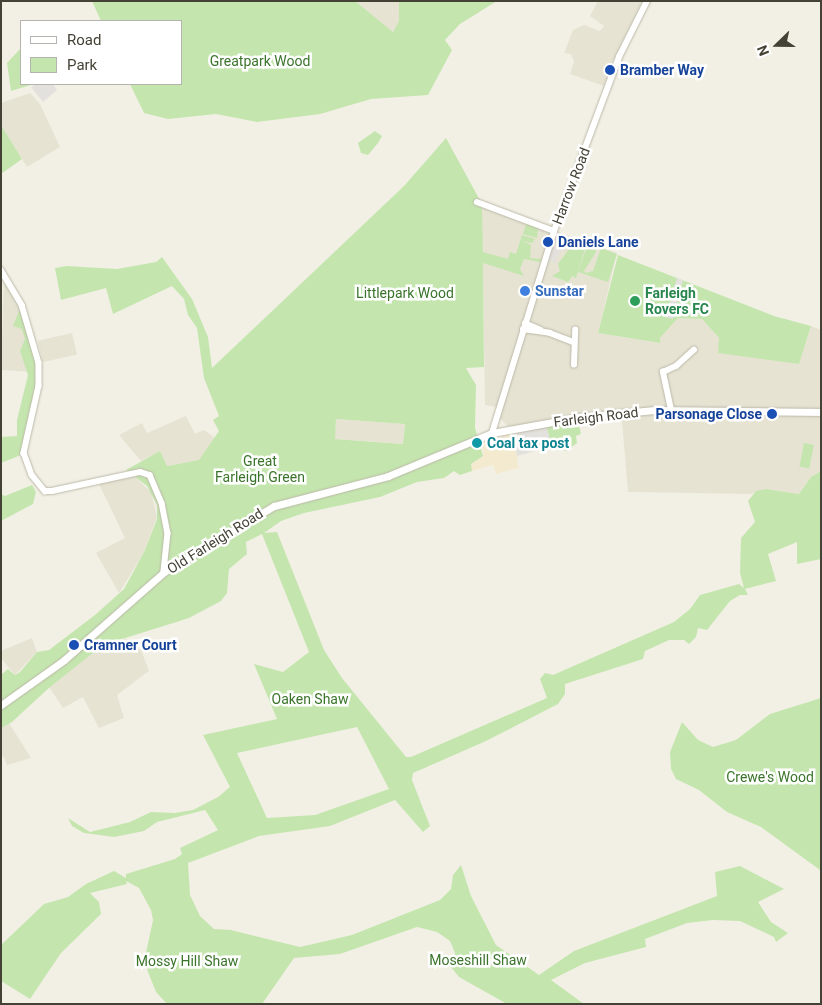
<!DOCTYPE html>
<html>
<head>
<meta charset="utf-8">
<style>
	body { margin:0 }
	#map { position:relative; width:822px; height:1005px; overflow:hidden; background:#f2f0e5; font-family:Roboto,sans-serif }
	div>[style] { position:absolute }
	[style*='--x'] { left:calc(var(--x)*1px); top:calc(var(--y)*1px); width:calc(var(--w)*1px); rotate:calc(var(--a)*1deg) }
	.residential>* { inset:0; background:#e6e3d3; transform-origin:0 0 }
	.commercial>* { inset:0; background:#f4ead0 }
	.green>* { inset:0; background:#c4e6ae; transform-origin:0 0 }
	.parking>* { inset:0; background:#e3e1dd }
	.roads { filter:drop-shadow(0 0 1px #bdb9a8) drop-shadow(0 0 1px #bdb9a8) }
	.minor>* { height:5.5px; margin:-2.75px; padding:0 2.75px; transform-origin:2.75px; border-radius:2.75px; background:#fff }
	.tertiary>* { height:7px; margin:-3.5px; padding:0 3.5px; transform-origin:3.5px; border-radius:3.5px; background:#fff }
	.dots>* { width:14px; height:14px; translate:-50% -50%; box-sizing:border-box; border:2px solid #fff; border-radius:50% }
	span { translate:-50% -50%; white-space:nowrap; text-align:center; line-height:1.15; -webkit-text-stroke:5px #fff; paint-order:stroke }
	.park-label { font-size:14px; color:#3a742a }
	.transit-label { font-size:14px; color:#164399; font-weight:700 }
	.left { translate:0 -50%; text-align:left }
	.right { translate:-100% -50%; text-align:right }
	.street-label { font-size:14px; color:#444135 }
	.shop-label { font-size:14px; color:#366cbe; font-weight:700 }
	.leisure-label { font-size:14px; color:#27864d; font-weight:700 }
	.culture-label { font-size:14px; color:#0d838f; font-weight:700 }
	.frame { position:absolute; inset:0; border:2px solid #444135; pointer-events:none }
	.legend { position:absolute; left:20px; top:20px; width:162px; height:65px; box-sizing:border-box; background:#fff; border:1px solid #b4b3ae; margin:0; padding:6px 9px; list-style:none; font-size:15px; color:#444135 }
	.legend li { display:flex; align-items:center; gap:10px; height:25px }
	.legend b { width:25px; border:1px solid #b4b3ae }
	.north { position:absolute; left:752px; top:20px; width:50px; height:50px; -webkit-text-stroke:4px #fff; paint-order:stroke; rotate:248deg; font-size:14px; font-weight:700; line-height:20px; text-align:center; color:#444135 }
	.north::after { content:''; display:block; margin:auto; width:18px; height:22px; background:#444135; clip-path:polygon(50% 0,100% 100%,50% 72%,0 100%) }
</style>
</head>
<body>
<div id="map">
	<div class="residential">
		<div style="clip-path:polygon(354px 1px,399px 1px,399px 21px,393px 32px)"></div>
		<div style="clip-path:polygon(598px 1px,643px 1px,613px 60px,604px 86px,570px 74px,574px 62px,571px 54px,564px 53px,573px 30px,584px 25px,600px 31px,604px 26px,590px 16px)"></div>
		<div style="clip-path:polygon(30px 93px,40px 104px,60px 147px,27px 167px,1px 125px,1px 103px)"></div>
		<div style="clip-path:polygon(482px 204px,617px 253px,598px 333px,660px 343px,660px 338px,678px 318px,702px 319px,719px 338px,770px 359px,799px 364px,811px 326px,821px 330px,821px 471px,811px 477px,799px 494px,766px 489px,751px 494px,628px 492px,621px 410px,511px 430px,499px 417px,502px 408px,485px 405px)"></div>
		<div style="clip-path:polygon(4px 277px,21px 312px,34px 372px,1px 370px)"></div>
		<div style="left:72px;top:333px;width:22px;height:35px;rotate:77deg"></div>
		<div style="clip-path:polygon(186px 416px,195px 434px,204px 430px,215px 438px,200px 460px,166px 466px,160px 451px,141px 461px,119px 435px,142px 423px,147px 433px)"></div>
		<div style="left:336px;top:419px;width:69px;height:20px;rotate:4deg"></div>
		<div style="clip-path:polygon(133px 475px,151px 492px,157px 517px,143px 554px,119px 593px,96px 553px,125px 538px,99px 484px)"></div>
		<div style="clip-path:polygon(32px 638px,37px 652px,15px 675px,1px 658px,1px 651px)"></div>
		<div style="clip-path:polygon(126px 639px,141px 650px,149px 671px,117px 695px,124px 718px,99px 728px,83px 697px,63px 708px,49px 687px,103px 645px)"></div>
		<div style="clip-path:polygon(9px 723px,31px 758px,7px 765px,4px 757px,1px 757px,1px 727px)"></div>
	</div>
	<div class="commercial">
		<div style="clip-path:polygon(512px 433px,552px 446px,517px 456px,519px 468px,496px 474px,493px 465px,472px 471px,470px 465px,483px 456px,482px 443px)"></div>
	</div>
	<div class="green">
		<div style="clip-path:polygon(92px 1px,355px 1px,393px 32px,399px 21px,399px 1px,497px 1px,460px 24px,445px 40px,452px 50px,428px 95px,371px 99px,320px 114px,257px 122px,216px 114px,168px 119px,144px 113px,130px 84px,181px 84px,181px 21px,101px 21px)"></div>
		<div style="clip-path:polygon(21px 48px,21px 84px,34px 84px,11px 91px,7px 63px)"></div>
		<div style="clip-path:polygon(1px 125px,22px 159px,1px 174px)"></div>
		<div style="clip-path:polygon(375px 131px,382px 136px,378px 143px,368px 155px,361px 153px,358px 143px)"></div>
		<div style="clip-path:polygon(evenodd,446px 138px,482px 204px,483px 252px,508px 259px,510px 252px,516px 254px,522px 235px,535px 239px,532px 243px,522px 241px,531px 245px,530px 258px,542px 259px,540px 262px,524px 259px,520px 269px,524px 276px,483px 263px,484px 367px,466px 368px,476px 385px,475px 428px,483px 456px,471px 464px,472px 471px,460px 475px,454px 471px,444px 478px,417px 482px,380px 497px,304px 513px,281px 521px,264px 533px,277px 532px,324px 650px,342px 678px,406px 757px,411px 757px,547px 698px,540px 679px,545px 673px,553px 675px,674px 622px,690px 609px,700px 595px,739px 584px,744px 588px,740px 573px,741px 538px,755px 522px,748px 501px,756px 491px,766px 489px,799px 494px,811px 477px,821px 471px,821px 559px,797px 564px,797px 542px,768px 554px,776px 581px,745px 589px,748px 595px,740px 595px,730px 601px,707px 630px,698px 628px,696px 637px,689px 644px,684px 640px,669px 640px,645px 651px,643px 659px,565px 684px,565px 694px,558px 704px,486px 741px,413px 773px,412px 780px,430px 826px,423px 832px,395px 800px,330px 826px,259px 836px,188px 863px,190px 895px,200px 916px,214px 929px,231px 930px,300px 947px,352px 935px,440px 900px,451px 889px,453px 875px,461px 865px,471px 896px,496px 945px,539px 975px,574px 951px,717px 896px,715px 872px,740px 866px,784px 889px,758px 902px,771px 922px,788px 933px,776px 942px,774px 937px,740px 921px,713px 920px,687px 923px,645px 939px,646px 947px,585px 963px,551px 980px,584px 1004px,507px 1004px,459px 977px,451px 967px,455px 953px,450px 941px,437px 932px,417px 927px,340px 954px,294px 958px,262px 1004px,167px 1004px,156px 992px,144px 962px,153px 920px,151px 910px,139px 888px,126px 881px,127px 884px,90px 893px,99px 902px,101px 914px,61px 953px,30px 999px,1px 981px,1px 945px,44px 904px,68px 897px,86px 884px,114px 871px,126px 878px,126px 874px,175px 859px,182px 854px,180px 848px,218px 830px,205px 810px,157px 822px,144px 831px,114px 837px,84px 833px,72px 826px,68px 818px,90px 832px,130px 822px,151px 812px,175px 813px,193px 810px,218px 797px,230px 787px,203px 735px,277px 719px,254px 664px,283px 672px,309px 652px,262px 534px,246px 542px,247px 554px,229px 569px,227px 593px,221px 601px,189px 618px,103px 645px,50px 687px,12px 722px,1px 728px,1px 675px,8px 669px,15px 675px,20px 672px,37px 652px,49px 650px,95px 615px,124px 589px,144px 552px,157px 519px,157px 505px,147px 486px,126px 470px,160px 451px,167px 466px,199px 460px,219px 431px,213px 420px,219px 416px,204px 378px,197px 328px,188px 315px,184px 299px,172px 286px,113px 314px,106px 288px,61px 300px,55px 268px,67px 266px,117px 269px,156px 262px,162px 257px,192px 299px,208px 337px,212px 368px,404px 186px,446px 138px,336px 419px,405px 424px,403px 444px,335px 439px,336px 419px,446px 138px,357px 727px,389px 789px,315px 815px,267px 818px,237px 753px,357px 727px)"></div>
		<div style="clip-path:polygon(526px 224px,538px 228px,537px 238px,523px 234px)"></div>
		<div style="clip-path:polygon(577px 238px,587px 242px,576px 278px,572px 276px,568px 282px,552px 276px,560px 271px,558px 264px)"></div>
		<div style="clip-path:polygon(588px 243px,594px 245px,596px 252px,584px 271px,586px 273px,593px 271px,601px 248px,617px 254px,608px 282px,578px 272px)"></div>
		<div style="clip-path:polygon(618px 255px,774px 316px,811px 326px,799px 364px,718px 353px,719px 338px,702px 319px,678px 318px,660px 338px,660px 343px,598px 333px)"></div>
		<div style="clip-path:polygon(21px 306px,35px 350px,36px 389px,21px 455px,1px 463px,1px 437px,17px 436px,17px 420px,28px 375px,20px 351px,25px 339px,22px 329px,13px 326px)"></div>
		<div style="clip-path:polygon(578px 420px,581px 434px,576px 436px,577px 443px,566px 451px,552px 446px,546px 426px)"></div>
		<div style="left:804px;top:443px;width:10px;height:24px;rotate:11deg"></div>
		<div style="clip-path:polygon(32px 485px,36px 492px,33px 504px,1px 521px,1px 494px,5px 496px)"></div>
		<div style="clip-path:polygon(821px 698px,821px 870px,820px 870px,761px 827px,727px 812px,699px 790px,676px 779px,671px 769px,670px 752px,682px 722px,698px 740px,713px 747px,736px 740px,770px 714px)"></div>
	</div>
	<div class="parking">
		<div style="clip-path:polygon(36px 84px,53px 84px,57px 90px,43px 102px,31px 87px)"></div>
		<div style="clip-path:polygon(557px 232px,567px 238px,560px 239px,566px 242px,563px 247px,554px 243px)"></div>
		<div style="clip-path:polygon(552px 246px,562px 249px,555px 261px,558px 264px,548px 260px)"></div>
		<div style="clip-path:polygon(677px 278px,683px 280px,673px 319px,665px 317px)"></div>
		<div style="clip-path:polygon(546px 426px,552px 446px,517px 456px,512px 433px)"></div>
	</div>
	<div class="roads">
		<div class="minor">
			<div style="--x:477;--y:202;--w:82;--a:20.6"></div>
			<div style="--x:1;--y:270;--w:41;--a:59"></div>
			<div style="--x:22;--y:305;--w:60;--a:73.7"></div>
			<div style="--x:39;--y:363;--w:23;--a:90"></div>
			<div style="--x:39;--y:386;--w:69;--a:102.6"></div>
			<div style="--x:24;--y:453;--w:23;--a:70"></div>
			<div style="--x:32;--y:475;--w:21;--a:51"></div>
			<div style="--x:45;--y:491;--w:7;--a:0"></div>
			<div style="--x:52;--y:491;--w:90;--a:-12.2"></div>
			<div style="--x:140;--y:472;--w:10;--a:17"></div>
			<div style="--x:150;--y:475;--w:30;--a:67"></div>
			<div style="--x:162;--y:503;--w:31;--a:79"></div>
			<div style="--x:168;--y:533;--w:39;--a:96"></div>
			<div style="--x:525;--y:323;--w:17;--a:24"></div>
			<div style="--x:523;--y:329;--w:27;--a:8"></div>
			<div style="--x:550;--y:333;--w:25;--a:21"></div>
			<div style="--x:574;--y:365;--w:35;--a:-88"></div>
			<div style="--x:671;--y:410;--w:39;--a:-102"></div>
			<div style="--x:663;--y:372;--w:14;--a:-25"></div>
			<div style="--x:676;--y:366;--w:24;--a:-42"></div>
			<div style="--x:492;--y:433;--w:211;--a:-72.9"></div>
			<div style="--x:554;--y:231;--w:186;--a:-69.5"></div>
			<div style="--x:619;--y:57;--w:63;--a:-63.4"></div>
		</div>
		<div class="tertiary">
			<div style="--x:1;--y:705;--w:77;--a:-35.5"></div>
			<div style="--x:64;--y:660;--w:133;--a:-41.3"></div>
			<div style="--x:164;--y:572;--w:128;--a:-31"></div>
			<div style="--x:274;--y:506;--w:118;--a:-14.7"></div>
			<div style="--x:388;--y:476;--w:113;--a:-22.5"></div>
			<div style="--x:492;--y:433;--w:89;--a:-10.3"></div>
			<div style="--x:580;--y:417;--w:75;--a:-5.3"></div>
			<div style="--x:655;--y:410;--w:166;--a:0.7"></div>
		</div>
	</div>
	<div class="dots">
		<div style="left:610px;top:70px;background:#1a4fb4"></div>
		<div style="left:548px;top:242px;background:#1a4fb4"></div>
		<div style="left:525px;top:291px;background:#3f7fe0"></div>
		<div style="left:635px;top:301px;background:#2e9e5b"></div>
		<div style="left:772px;top:414px;background:#1a4fb4"></div>
		<div style="left:477px;top:443px;background:#0f9aa8"></div>
		<div style="left:74px;top:645px;background:#1a4fb4"></div>
	</div>
	<div class="park-label">
		<span style="left:260px;top:61px">Greatpark Wood</span>
		<span style="left:405px;top:293px">Littlepark Wood</span>
		<span style="left:260px;top:469px">Great<br>Farleigh Green</span>
		<span style="left:310px;top:699px">Oaken Shaw</span>
		<span style="left:770px;top:777px">Crewe's Wood</span>
		<span style="left:478px;top:960px">Moseshill Shaw</span>
		<span style="left:187px;top:961px">Mossy Hill Shaw</span>
	</div>
	<div class="transit-label">
		<span class="left" style="left:620px;top:70px">Bramber Way</span>
		<span class="left" style="left:558px;top:242px">Daniels Lane</span>
		<span class="right" style="left:762px;top:414px">Parsonage Close</span>
		<span class="left" style="left:84px;top:645px">Cramner Court</span>
	</div>
	<div class="street-label">
		<span style="left:571px;top:186px;rotate:-69deg">Harrow Road</span>
		<span style="left:596px;top:417px;rotate:-7deg">Farleigh Road</span>
		<span style="left:215px;top:541px;rotate:-32deg">Old Farleigh Road</span>
	</div>
	<div class="shop-label">
		<span class="left" style="left:535px;top:291px">Sunstar</span>
	</div>
	<div class="leisure-label">
		<span class="left" style="left:645px;top:301px">Farleigh<br>Rovers FC</span>
	</div>
	<div class="culture-label">
		<span class="left" style="left:487px;top:443px">Coal tax post</span>
	</div>
	<div class="frame"></div>
	<ul class="legend">
	<li><b style="height:6px;background:#fff"></b>Road</li>
	<li><b style="height:14px;background:#c4e6ae"></b>Park</li>
	</ul>
	<div class="north">N</div>
</div>
</body>
</html>
